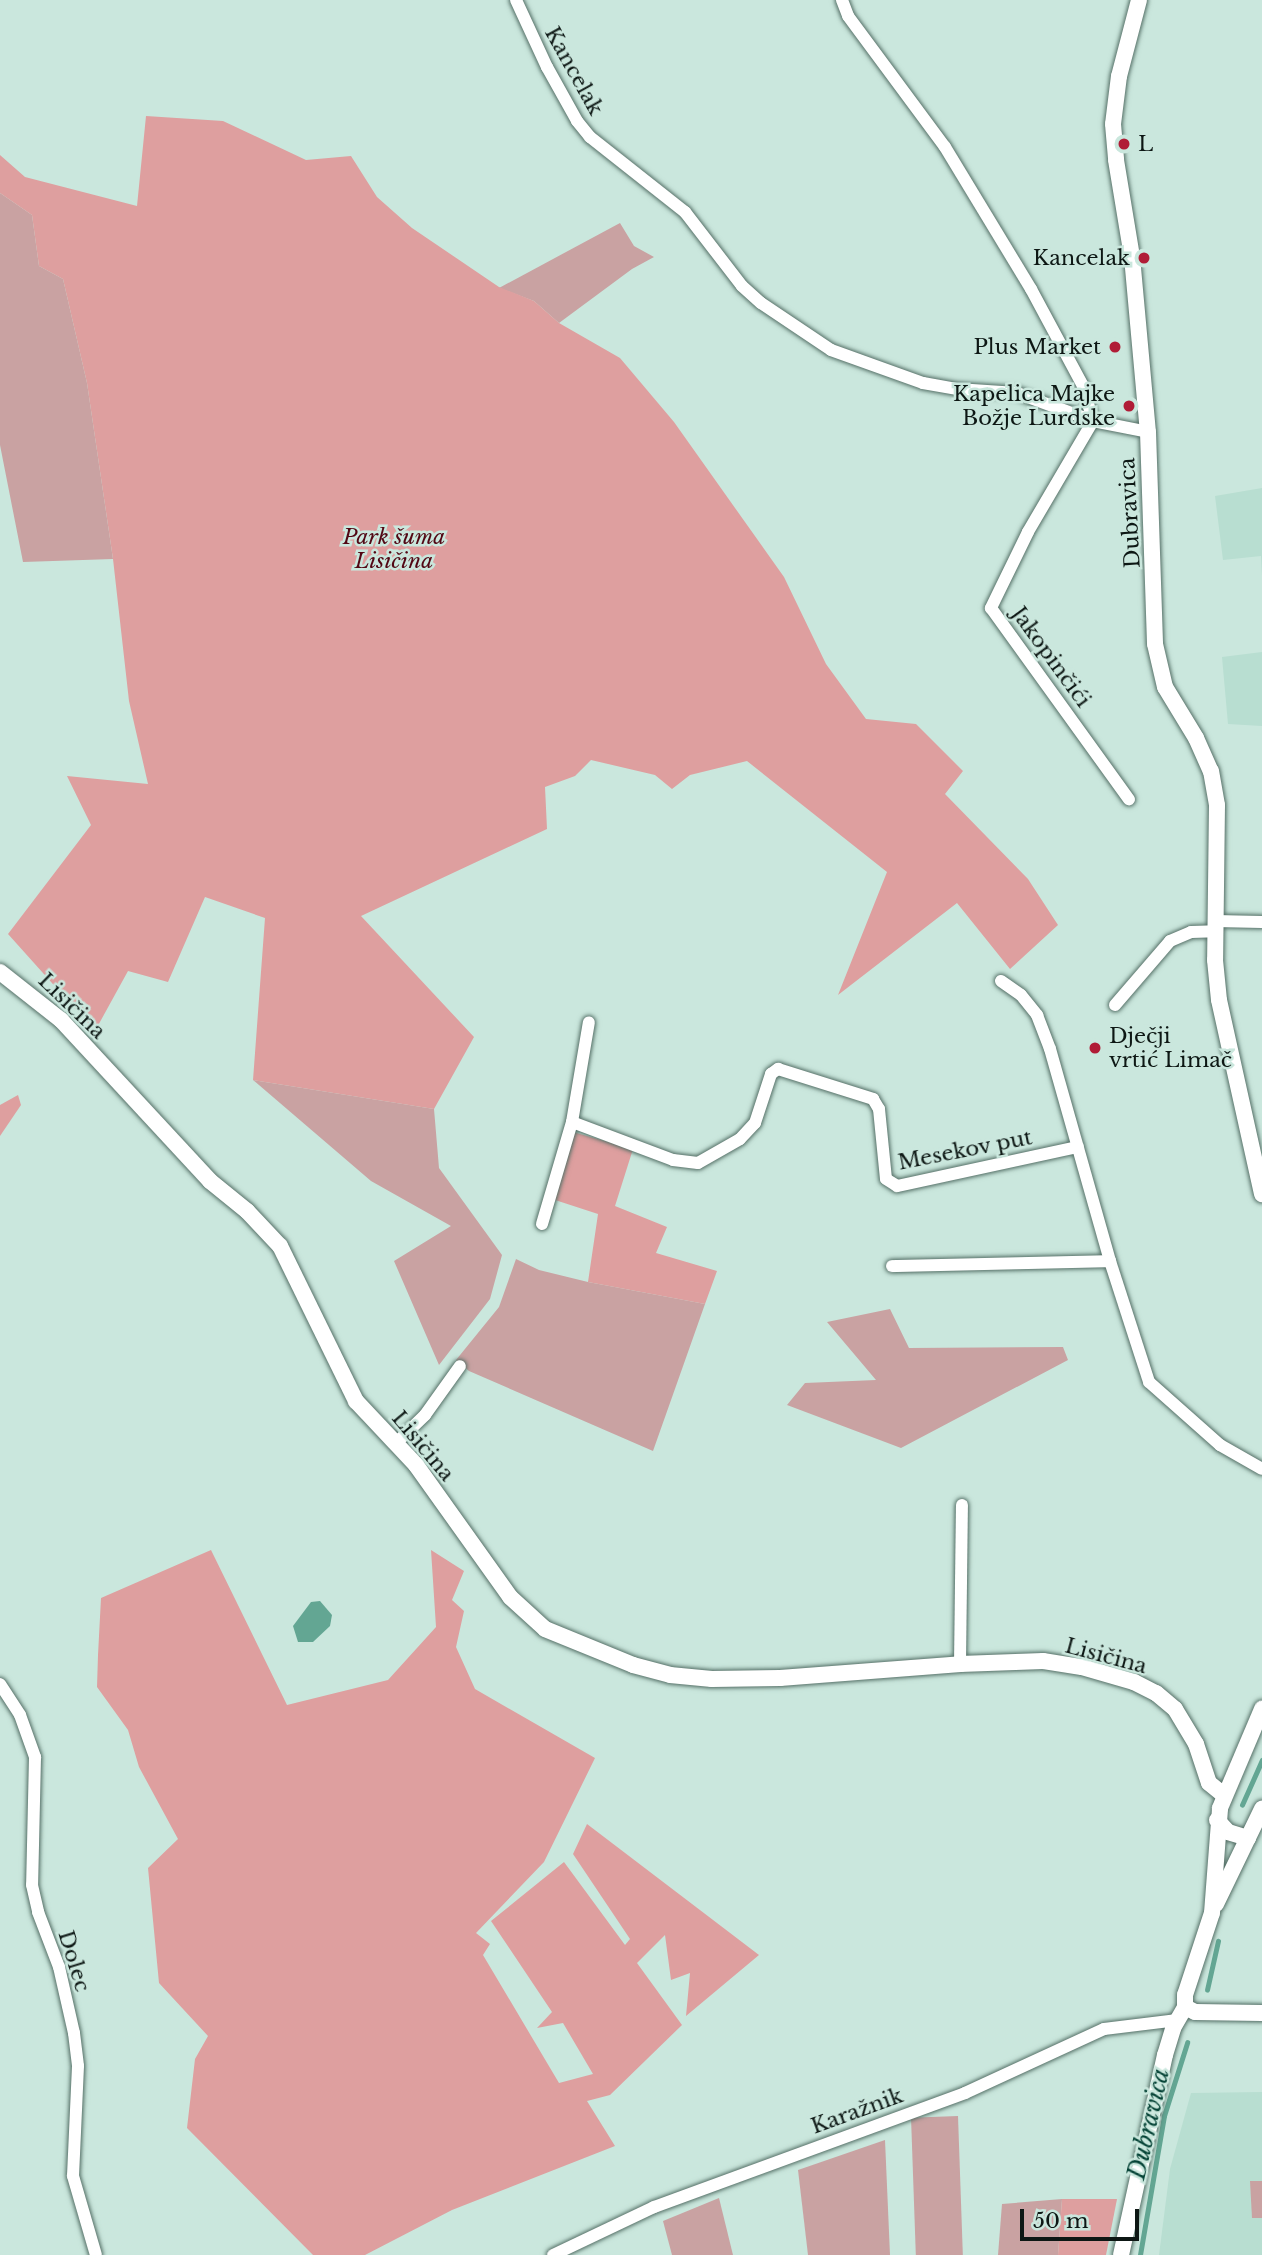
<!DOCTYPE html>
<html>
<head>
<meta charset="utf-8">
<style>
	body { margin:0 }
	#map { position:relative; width:1262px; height:2255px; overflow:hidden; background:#cae7dd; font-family:"Libre Baskerville",serif }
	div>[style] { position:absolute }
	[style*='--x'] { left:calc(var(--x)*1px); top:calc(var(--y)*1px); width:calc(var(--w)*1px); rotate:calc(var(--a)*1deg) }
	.built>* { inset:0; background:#b8ded1 }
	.green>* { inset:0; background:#c9a2a2; transform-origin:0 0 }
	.forest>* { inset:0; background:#de9f9f }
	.water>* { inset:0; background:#63a693 }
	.stream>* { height:4.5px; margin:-2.25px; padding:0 2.25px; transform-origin:2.25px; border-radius:2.25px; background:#63a693 }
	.roads { filter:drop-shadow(0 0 2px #557067) drop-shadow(0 0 2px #557067) }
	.minor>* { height:12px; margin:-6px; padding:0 6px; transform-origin:6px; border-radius:6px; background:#fff }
	.tertiary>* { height:16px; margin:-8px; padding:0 8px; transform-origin:8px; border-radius:8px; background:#fff }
	.dots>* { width:19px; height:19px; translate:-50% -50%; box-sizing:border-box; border:4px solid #cae7dd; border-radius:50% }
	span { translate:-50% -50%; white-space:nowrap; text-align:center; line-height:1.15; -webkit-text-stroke:5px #cae7dd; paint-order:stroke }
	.street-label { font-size:21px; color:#0d1714 }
	.poi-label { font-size:21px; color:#0d1714 }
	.left { translate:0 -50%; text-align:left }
	.right { translate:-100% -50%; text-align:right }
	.park-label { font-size:21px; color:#520714; font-style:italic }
	.water-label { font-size:23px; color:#054336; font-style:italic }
	.scale { position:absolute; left:1020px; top:2209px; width:119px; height:32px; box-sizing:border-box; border:4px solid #0d1714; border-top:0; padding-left:9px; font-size:21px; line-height:24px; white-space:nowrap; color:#0d1714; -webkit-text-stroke:5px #cae7dd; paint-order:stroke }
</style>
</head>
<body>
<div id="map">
	<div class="built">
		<div style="clip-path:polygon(1262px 488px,1262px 576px,1261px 556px,1223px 560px,1215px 496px)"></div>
		<div style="clip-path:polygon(1262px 652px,1262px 726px,1228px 724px,1222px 657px)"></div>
		<div style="clip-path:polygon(1262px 2092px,1262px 2255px,1159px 2255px,1170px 2169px,1191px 2093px)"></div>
	</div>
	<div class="green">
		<div style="clip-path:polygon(0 193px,32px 215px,39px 266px,63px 279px,87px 383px,113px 559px,23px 562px,0 445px)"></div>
		<div style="clip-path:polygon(620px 223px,634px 246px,654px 257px,632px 269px,559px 323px,534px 301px,499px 288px)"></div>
		<div style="clip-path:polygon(253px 1080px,434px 1109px,439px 1168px,502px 1255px,490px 1299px,439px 1365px,394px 1261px,451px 1226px,371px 1181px)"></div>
		<div style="clip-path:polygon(516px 1259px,539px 1270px,588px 1282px,705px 1304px,653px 1451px,469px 1371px,456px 1360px,499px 1307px)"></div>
		<div style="clip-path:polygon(890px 1309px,909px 1348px,1063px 1347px,1068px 1360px,901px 1448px,787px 1405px,805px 1383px,876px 1380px,827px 1322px)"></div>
		<div style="left:958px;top:2116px;width:139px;height:47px;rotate:88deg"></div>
		<div style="clip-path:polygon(885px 2140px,890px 2255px,808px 2255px,798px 2170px)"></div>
		<div style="clip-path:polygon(1250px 2181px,1262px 2181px,1262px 2218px,1252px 2218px)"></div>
		<div style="clip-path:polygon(719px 2198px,733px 2255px,672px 2255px,663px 2221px)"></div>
		<div style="clip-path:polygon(1062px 2199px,1058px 2255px,998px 2255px,1002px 2204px)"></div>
	</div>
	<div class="forest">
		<div style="clip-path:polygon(146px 116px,223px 121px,306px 160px,351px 156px,377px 197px,412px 228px,499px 287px,534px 301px,559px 323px,620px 358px,674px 422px,784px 577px,826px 664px,866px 719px,916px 724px,963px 771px,945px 794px,1028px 879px,1058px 925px,1010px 969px,957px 903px,838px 995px,887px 872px,747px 761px,690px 775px,672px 789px,655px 775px,591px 760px,575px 776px,545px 787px,547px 829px,361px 916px,474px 1037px,434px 1109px,253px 1080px,265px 918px,205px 897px,168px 982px,128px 971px,95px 1031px,8px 934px,91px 825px,67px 776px,148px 784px,129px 701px,113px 559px,87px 383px,63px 279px,39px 266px,32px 215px,0 193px,0 155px,25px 177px,137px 206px)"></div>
		<div style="clip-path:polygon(18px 1095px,21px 1105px,0 1136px,0 1105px)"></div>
		<div style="clip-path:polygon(566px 1130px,633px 1149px,615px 1206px,667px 1227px,656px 1253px,717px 1271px,705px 1304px,588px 1282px,598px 1214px,552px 1199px)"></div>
		<div style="clip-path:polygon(211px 1550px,287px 1705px,388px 1680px,436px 1627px,431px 1550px,464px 1571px,452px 1600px,464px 1611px,456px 1647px,475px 1689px,595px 1758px,544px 1862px,476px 1933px,490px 1944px,483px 1955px,559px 2083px,593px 2074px,563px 2023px,537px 2028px,552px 2012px,491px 1921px,564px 1862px,625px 1945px,630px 1939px,573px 1854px,587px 1824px,759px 1955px,686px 2016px,690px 1973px,671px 1980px,665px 1935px,637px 1963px,682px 2025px,610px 2095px,587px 2101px,615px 2146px,452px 2210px,365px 2255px,313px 2255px,187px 2128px,195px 2059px,208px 2036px,159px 1983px,148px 1868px,178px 1839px,139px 1767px,128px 1730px,97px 1687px,98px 1655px,101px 1598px)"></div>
		<div style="clip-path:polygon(1062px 2199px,1117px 2199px,1106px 2255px,1058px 2255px)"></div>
	</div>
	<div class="water">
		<div style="clip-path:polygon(320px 1601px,332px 1615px,330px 1626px,313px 1642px,298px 1642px,293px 1626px,311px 1602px)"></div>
	</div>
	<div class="stream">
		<div style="--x:1242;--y:1805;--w:49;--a:-66"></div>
		<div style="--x:1207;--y:1990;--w:50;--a:-77.3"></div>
		<div style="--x:1140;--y:2255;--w:141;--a:-80.2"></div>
		<div style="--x:1164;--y:2116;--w:77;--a:-72.5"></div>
	</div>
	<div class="roads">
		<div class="minor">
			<div style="--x:516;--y:0;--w:74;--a:65.2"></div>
			<div style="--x:547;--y:67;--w:62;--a:60.9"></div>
			<div style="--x:577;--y:121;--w:21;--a:51"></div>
			<div style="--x:590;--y:137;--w:121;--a:38.3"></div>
			<div style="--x:685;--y:212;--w:93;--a:52.4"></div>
			<div style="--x:742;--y:286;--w:25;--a:42"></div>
			<div style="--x:761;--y:303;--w:84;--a:33.9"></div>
			<div style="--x:831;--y:350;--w:98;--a:19.7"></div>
			<div style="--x:923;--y:383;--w:35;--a:10"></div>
			<div style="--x:957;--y:389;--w:60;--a:3.8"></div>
			<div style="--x:1017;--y:393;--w:81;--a:20.2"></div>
			<div style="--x:1093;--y:421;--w:56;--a:11.3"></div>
			<div style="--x:842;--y:0;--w:17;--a:69"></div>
			<div style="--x:848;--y:16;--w:163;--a:53.5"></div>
			<div style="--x:945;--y:147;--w:166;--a:58.8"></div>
			<div style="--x:1031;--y:289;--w:110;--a:61.8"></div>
			<div style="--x:1083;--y:386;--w:36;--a:74"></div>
			<div style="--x:1093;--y:421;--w:129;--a:120.4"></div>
			<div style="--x:1028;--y:532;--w:85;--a:116"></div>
			<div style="--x:991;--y:608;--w:236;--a:54.2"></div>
			<div style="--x:1215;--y:921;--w:47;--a:1.2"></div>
			<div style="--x:1001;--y:981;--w:24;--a:35"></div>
			<div style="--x:1021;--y:995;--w:26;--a:51"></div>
			<div style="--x:1037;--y:1015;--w:36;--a:69"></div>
			<div style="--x:1050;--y:1049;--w:220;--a:74.2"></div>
			<div style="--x:1110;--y:1261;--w:127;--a:72.1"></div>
			<div style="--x:1149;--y:1382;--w:95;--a:41.6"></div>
			<div style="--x:1220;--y:1445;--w:48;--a:29.7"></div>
			<div style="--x:1115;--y:1005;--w:84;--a:-49.3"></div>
			<div style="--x:1170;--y:941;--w:23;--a:-23"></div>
			<div style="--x:1191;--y:932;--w:24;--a:-2"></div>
			<div style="--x:572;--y:1122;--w:108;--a:20.6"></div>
			<div style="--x:673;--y:1160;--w:25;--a:7"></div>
			<div style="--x:698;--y:1163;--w:48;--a:-29.7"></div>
			<div style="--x:740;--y:1139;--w:22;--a:-47"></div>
			<div style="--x:755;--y:1123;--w:52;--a:-71.9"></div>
			<div style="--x:771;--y:1074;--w:9;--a:-36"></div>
			<div style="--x:778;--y:1069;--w:100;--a:17.5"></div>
			<div style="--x:873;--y:1099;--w:12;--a:59"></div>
			<div style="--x:879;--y:1109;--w:70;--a:84.3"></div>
			<div style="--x:886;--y:1179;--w:13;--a:32"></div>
			<div style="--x:897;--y:1186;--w:185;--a:-12.2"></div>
			<div style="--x:542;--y:1224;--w:106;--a:-73.6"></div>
			<div style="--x:572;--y:1122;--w:101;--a:-80.4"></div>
			<div style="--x:892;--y:1266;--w:218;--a:-1.3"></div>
			<div style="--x:395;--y:1444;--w:42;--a:-44"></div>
			<div style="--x:425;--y:1415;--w:60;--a:-54.5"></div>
			<div style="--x:960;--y:1664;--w:159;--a:-89.3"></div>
			<div style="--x:0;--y:1684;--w:37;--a:57"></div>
			<div style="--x:20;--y:1715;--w:45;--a:70.3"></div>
			<div style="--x:35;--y:1757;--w:128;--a:91.3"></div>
			<div style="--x:32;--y:1885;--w:28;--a:77"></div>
			<div style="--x:38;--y:1912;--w:59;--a:69.1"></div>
			<div style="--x:59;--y:1967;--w:68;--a:77.2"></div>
			<div style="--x:74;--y:2033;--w:33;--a:83"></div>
			<div style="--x:78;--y:2066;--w:110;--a:92.6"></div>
			<div style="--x:73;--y:2176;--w:82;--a:73.8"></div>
			<div style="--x:553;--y:2255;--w:112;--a:-25.4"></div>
			<div style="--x:654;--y:2207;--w:331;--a:-20.1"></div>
			<div style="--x:965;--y:2093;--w:153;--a:-24.7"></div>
			<div style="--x:1104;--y:2029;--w:74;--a:-7"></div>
		</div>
		<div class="tertiary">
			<div style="--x:1139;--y:0;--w:79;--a:104.7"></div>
			<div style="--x:1119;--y:76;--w:48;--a:97.1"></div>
			<div style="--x:1113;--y:124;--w:36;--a:85"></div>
			<div style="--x:1116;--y:160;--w:98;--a:80.6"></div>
			<div style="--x:1132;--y:257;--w:176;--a:84.8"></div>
			<div style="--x:1148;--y:432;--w:212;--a:88.1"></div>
			<div style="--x:1155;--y:644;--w:44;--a:76.9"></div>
			<div style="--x:1165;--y:687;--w:60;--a:58.7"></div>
			<div style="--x:1196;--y:738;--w:36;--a:66"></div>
			<div style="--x:1211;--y:771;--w:35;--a:80"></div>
			<div style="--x:1217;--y:805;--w:155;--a:90.7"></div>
			<div style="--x:1215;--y:960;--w:40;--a:84.3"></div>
			<div style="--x:1219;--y:1000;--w:199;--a:77.5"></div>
			<div style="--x:0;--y:972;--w:78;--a:38.2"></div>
			<div style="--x:61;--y:1020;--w:219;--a:47.2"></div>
			<div style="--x:210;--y:1181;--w:48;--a:39"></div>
			<div style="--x:247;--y:1211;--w:48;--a:46.7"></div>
			<div style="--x:280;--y:1246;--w:173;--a:63.9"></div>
			<div style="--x:356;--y:1401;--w:88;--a:46.8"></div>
			<div style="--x:416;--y:1465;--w:162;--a:54.5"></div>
			<div style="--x:510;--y:1597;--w:47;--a:42.4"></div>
			<div style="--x:545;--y:1629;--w:95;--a:22.2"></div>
			<div style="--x:633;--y:1665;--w:38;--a:15"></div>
			<div style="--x:670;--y:1675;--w:42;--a:5.4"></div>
			<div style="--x:712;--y:1679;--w:68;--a:-0.8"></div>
			<div style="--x:780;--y:1678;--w:181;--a:-4.4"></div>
			<div style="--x:960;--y:1664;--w:83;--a:-2.1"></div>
			<div style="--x:1043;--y:1661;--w:39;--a:9"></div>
			<div style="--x:1082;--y:1667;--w:54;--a:16.1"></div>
			<div style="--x:1134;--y:1682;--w:25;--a:27"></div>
			<div style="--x:1156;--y:1693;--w:25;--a:40"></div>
			<div style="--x:1175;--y:1709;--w:41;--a:59"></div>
			<div style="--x:1196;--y:1744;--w:41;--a:71.6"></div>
			<div style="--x:1209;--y:1783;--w:19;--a:39"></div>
			<div style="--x:1217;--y:1820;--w:16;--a:47"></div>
			<div style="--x:1228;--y:1832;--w:21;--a:17"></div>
			<div style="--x:1216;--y:1904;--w:106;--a:-64.2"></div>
			<div style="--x:1185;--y:2007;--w:11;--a:27"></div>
			<div style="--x:1195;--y:2012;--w:67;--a:0.9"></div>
			<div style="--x:1121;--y:2255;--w:205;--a:-77.6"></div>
			<div style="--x:1165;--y:2055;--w:28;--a:-73"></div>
			<div style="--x:1173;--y:2028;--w:24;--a:-60"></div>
			<div style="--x:1185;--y:2007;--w:12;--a:-90"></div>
			<div style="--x:1185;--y:1995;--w:86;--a:-71.8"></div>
			<div style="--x:1212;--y:1913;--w:105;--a:-85.6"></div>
			<div style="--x:1220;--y:1808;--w:108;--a:-67"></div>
		</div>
	</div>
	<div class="dots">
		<div style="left:1124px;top:144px;background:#b01c36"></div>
		<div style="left:1144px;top:258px;background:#b01c36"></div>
		<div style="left:1115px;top:347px;background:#b01c36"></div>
		<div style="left:1129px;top:406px;background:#b01c36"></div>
		<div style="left:1095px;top:1048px;background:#b01c36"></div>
	</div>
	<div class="street-label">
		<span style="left:574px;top:71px;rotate:61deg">Kancelak</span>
		<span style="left:1130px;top:513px;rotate:-93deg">Dubravica</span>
		<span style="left:1051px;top:657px;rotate:54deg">Jakopinčići</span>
		<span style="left:72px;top:1006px;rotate:44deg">Lisičina</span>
		<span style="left:965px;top:1150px;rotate:-11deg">Mesekov put</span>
		<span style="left:423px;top:1446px;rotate:50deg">Lisičina</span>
		<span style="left:1106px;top:1656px;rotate:15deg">Lisičina</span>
		<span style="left:74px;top:1961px;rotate:73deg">Dolec</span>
		<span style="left:857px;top:2111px;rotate:-20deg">Karažnik</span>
	</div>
	<div class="poi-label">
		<span class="left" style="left:1138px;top:144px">L</span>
		<span class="right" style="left:1130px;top:258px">Kancelak</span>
		<span class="right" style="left:1101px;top:347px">Plus Market</span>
		<span class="right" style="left:1115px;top:406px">Kapelica Majke<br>Božje Lurdske</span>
		<span class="left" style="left:1109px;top:1048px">Dječji<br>vrtić Limač</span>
	</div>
	<div class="park-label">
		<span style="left:394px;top:549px">Park šuma<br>Lisičina</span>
	</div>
	<div class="water-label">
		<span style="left:1149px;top:2124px;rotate:-77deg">Dubravica</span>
	</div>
	<div class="scale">50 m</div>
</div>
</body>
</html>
